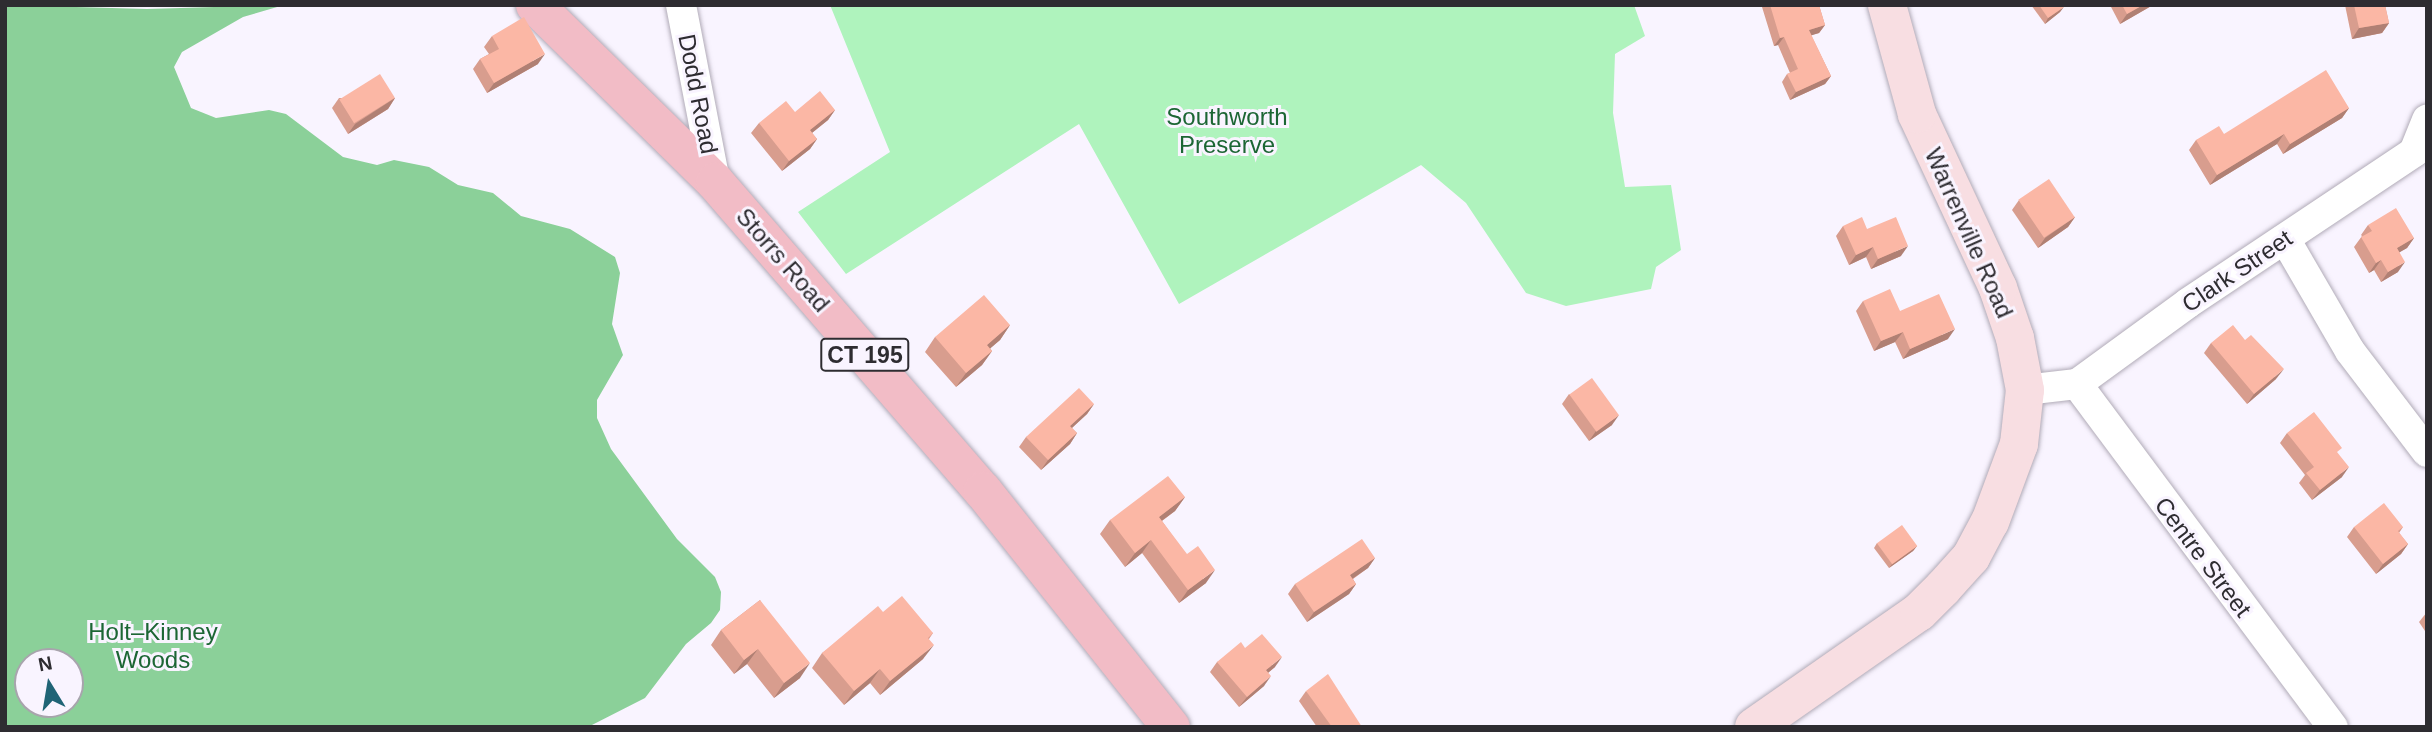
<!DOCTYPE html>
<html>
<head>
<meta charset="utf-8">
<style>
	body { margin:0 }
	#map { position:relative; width:2432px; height:732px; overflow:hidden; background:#f9f4ff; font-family:Arial,sans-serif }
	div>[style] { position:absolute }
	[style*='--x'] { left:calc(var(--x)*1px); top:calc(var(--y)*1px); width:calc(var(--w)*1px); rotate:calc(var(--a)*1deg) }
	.green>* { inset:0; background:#aff3bd }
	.forest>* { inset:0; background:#8bd099 }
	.roads { filter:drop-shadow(0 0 2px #b1abb8) drop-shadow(0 0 2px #b1abb8) }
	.street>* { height:30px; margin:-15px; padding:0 15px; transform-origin:15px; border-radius:15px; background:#fff }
	.secondary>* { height:38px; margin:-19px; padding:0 19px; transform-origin:19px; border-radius:19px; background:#f8dee2 }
	.primary>* { height:38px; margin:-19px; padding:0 19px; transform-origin:19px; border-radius:19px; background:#f2bcc6 }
	.wall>* { inset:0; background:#d89d8e }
	.shaded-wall>* { inset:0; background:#b08074 }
	.building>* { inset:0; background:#fbb7a5; transform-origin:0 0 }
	span { translate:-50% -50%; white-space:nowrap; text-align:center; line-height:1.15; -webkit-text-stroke:6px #f9f4ff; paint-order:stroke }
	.shield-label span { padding:2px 5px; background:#f9f4ff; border:2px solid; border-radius:5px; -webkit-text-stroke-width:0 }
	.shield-label { font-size:23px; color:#2e2c31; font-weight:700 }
	.street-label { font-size:24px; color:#2e2c31 }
	.park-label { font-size:24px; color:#1c6634 }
	.frame { position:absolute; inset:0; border:7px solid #2e2c31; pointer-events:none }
	.north { position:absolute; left:14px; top:648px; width:70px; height:70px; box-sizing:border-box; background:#f9f4ff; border:2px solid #a8a4ad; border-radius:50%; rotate:349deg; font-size:19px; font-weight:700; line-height:28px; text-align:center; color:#2e2c31 }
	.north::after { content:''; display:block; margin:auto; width:24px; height:32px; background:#206476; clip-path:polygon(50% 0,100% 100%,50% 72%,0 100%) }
</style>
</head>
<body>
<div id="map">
	<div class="green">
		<div style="clip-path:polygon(830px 5px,1634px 5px,1645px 36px,1615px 54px,1613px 113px,1625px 187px,1671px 185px,1681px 250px,1656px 267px,1651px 289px,1566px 306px,1526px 293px,1466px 203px,1421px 165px,1179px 304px,1079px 124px,846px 274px,798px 212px,890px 152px)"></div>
	</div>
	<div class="forest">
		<div style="clip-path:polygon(evenodd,5px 5px,147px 9px,284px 5px,243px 17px,182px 52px,174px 67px,191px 108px,216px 118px,269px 110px,286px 114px,343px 157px,377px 165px,394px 160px,429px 167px,458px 185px,493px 193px,521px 216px,570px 229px,615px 257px,620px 273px,612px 324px,623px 355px,597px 400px,597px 418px,611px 449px,677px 539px,715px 577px,721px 592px,720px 610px,711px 623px,686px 644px,645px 698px,588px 727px,5px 727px,5px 5px,28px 662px,70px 662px,70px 704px,28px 704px,28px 662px)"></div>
	</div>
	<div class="roads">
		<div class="street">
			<div style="--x:681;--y:5;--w:180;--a:79.1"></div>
			<div style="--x:2285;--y:239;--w:129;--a:59.9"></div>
			<div style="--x:2350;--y:351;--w:127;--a:52.7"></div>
			<div style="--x:2077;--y:384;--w:428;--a:53.3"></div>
			<div style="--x:2025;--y:390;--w:52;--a:-6.6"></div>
			<div style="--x:2077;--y:384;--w:137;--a:-36.1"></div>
			<div style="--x:2188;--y:303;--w:272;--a:-33.7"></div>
			<div style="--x:2414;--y:152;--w:35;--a:-68"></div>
		</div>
		<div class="secondary">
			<div style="--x:1754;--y:727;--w:201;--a:-34.9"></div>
			<div style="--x:1919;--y:612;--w:34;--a:-45"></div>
			<div style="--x:1943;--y:588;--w:42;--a:-47.9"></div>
			<div style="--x:1971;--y:557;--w:40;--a:-62"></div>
			<div style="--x:1990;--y:522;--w:83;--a:-69.6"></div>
			<div style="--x:2019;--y:444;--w:54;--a:-83.7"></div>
			<div style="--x:2025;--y:390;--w:53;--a:-100.9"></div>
			<div style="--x:2015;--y:338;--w:53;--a:-108.8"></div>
			<div style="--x:1998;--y:288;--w:192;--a:-115"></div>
			<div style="--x:1917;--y:114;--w:113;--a:-105.4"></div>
		</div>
		<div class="primary">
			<div style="--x:535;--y:5;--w:252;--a:44.5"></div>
			<div style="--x:715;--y:182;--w:409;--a:49.1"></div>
			<div style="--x:983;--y:491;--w:302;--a:51.5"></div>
		</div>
	</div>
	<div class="wall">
		<div style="clip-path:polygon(1764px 5px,1819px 5px,1825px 25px,1819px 33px,1811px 35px,1831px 76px,1825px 84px,1790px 100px,1782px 82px,1787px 74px,1790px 73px,1778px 45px,1774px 46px,1762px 7px)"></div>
		<div style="clip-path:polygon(2031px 5px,2063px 5px,2060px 12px,2045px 24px)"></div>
		<div style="clip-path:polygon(2110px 5px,2153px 5px,2120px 24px)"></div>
		<div style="clip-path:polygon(2345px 5px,2385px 5px,2389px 23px,2382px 33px,2352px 39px)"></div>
		<div style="clip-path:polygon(492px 36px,538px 64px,487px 93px,473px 69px,480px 59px,489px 54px,484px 47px)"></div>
		<div style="clip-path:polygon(339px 98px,395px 98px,388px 109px,348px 134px,332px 108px)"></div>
		<div style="clip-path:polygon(2349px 108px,2342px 118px,2283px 154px,2277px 144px,2210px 185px,2189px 150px,2196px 140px)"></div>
		<div style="clip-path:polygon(835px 110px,828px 120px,812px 133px,817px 139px,810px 149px,782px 171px,751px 133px,759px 123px,795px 112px)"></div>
		<div style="clip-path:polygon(2019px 200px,2075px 217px,2068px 227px,2038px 248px,2012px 210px)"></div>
		<div style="clip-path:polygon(2368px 225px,2414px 238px,2407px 248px,2399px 252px,2398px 272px,2381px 282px,2374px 270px,2369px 273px,2354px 247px,2362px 236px,2361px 235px)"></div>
		<div style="clip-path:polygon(1843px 226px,1867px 229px,1901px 256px,1871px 269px,1866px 257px,1849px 265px,1836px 236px)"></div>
		<div style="clip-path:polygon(1863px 301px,1900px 311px,1948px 339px,1903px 359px,1895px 342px,1874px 351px,1856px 311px)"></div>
		<div style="clip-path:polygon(1010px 325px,1000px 340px,990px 348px,992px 351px,982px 365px,956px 387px,925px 352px,935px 337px)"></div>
		<div style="clip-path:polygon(2245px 340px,2276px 379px,2247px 404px,2204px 353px,2211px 343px)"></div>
		<div style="clip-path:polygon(1569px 394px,1612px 425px,1589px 441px,1562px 404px)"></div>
		<div style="clip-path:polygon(1094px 404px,1087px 414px,1072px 428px,1077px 433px,1070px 444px,1041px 470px,1019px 447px,1026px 437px)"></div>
		<div style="clip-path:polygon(2287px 433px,2338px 454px,2342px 477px,2312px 500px,2299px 483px,2305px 475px,2280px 443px)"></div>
		<div style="clip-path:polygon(1185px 497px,1175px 511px,1162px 521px,1206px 583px,1179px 603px,1142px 553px,1125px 567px,1100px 534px,1110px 520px)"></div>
		<div style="clip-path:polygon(2354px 527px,2403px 527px,2399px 533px,2408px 544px,2401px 554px,2376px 574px,2347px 537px)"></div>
		<div style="clip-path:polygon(1877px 543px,1917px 546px,1913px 551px,1889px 568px,1874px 548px)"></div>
		<div style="clip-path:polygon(1375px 558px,1368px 568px,1353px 579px,1356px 584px,1349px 594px,1307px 622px,1288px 594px,1295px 584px)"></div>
		<div style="clip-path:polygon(760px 600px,800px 678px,774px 698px,747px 664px,734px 674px,711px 645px,721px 630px)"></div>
		<div style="clip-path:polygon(883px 612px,933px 633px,929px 639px,923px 659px,880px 695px,870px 683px,844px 705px,812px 668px,822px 653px)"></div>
		<div style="clip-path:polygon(2427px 612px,2427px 634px,2419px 622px)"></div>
		<div style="clip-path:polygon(1245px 648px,1275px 667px,1268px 673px,1264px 686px,1239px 707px,1210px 672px,1217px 662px)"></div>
		<div style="clip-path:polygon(1306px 691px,1362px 727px,1317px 727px,1299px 701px)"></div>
	</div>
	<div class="shaded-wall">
		<div style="clip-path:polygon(2143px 5px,2153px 5px,2120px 24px,2127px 14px)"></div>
		<div style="clip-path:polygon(2064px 7px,2060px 12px,2045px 24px,2048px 18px)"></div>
		<div style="clip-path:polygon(2389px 23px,2382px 33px,2352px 39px,2359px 28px)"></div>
		<div style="clip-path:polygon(1825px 25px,1819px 33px,1803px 38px,1809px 30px)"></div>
		<div style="clip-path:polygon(1784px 37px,1778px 45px,1774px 46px,1780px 38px)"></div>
		<div style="clip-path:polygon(545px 54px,538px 64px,487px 93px,494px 83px)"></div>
		<div style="clip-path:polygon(1831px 76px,1825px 84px,1790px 100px,1796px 92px)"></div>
		<div style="clip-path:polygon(395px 98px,388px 109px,348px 134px,355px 124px)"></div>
		<div style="clip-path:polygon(2349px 108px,2342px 118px,2283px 154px,2290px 144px)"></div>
		<div style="clip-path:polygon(835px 110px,828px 120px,803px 140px,810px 130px)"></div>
		<div style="clip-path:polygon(2284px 134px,2277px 144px,2210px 185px,2217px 175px)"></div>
		<div style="clip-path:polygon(817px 139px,810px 149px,782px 171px,789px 161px)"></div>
		<div style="clip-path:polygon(2075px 217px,2068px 227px,2038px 248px,2045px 238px)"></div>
		<div style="clip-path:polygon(2414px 238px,2407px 248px,2390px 258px,2397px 248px)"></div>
		<div style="clip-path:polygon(1908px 246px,1901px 256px,1871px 269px,1878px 259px)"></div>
		<div style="clip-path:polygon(1873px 247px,1866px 257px,1849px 265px,1856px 255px)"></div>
		<div style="clip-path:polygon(2381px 260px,2374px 270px,2369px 273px,2376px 263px)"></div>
		<div style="clip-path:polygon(2405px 262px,2398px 272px,2381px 282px,2388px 272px)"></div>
		<div style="clip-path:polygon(1010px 325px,1000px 340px,977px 360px,987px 345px)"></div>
		<div style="clip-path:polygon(1955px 329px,1948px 339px,1903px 359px,1910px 349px)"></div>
		<div style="clip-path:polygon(1903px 332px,1895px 342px,1874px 351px,1881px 341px)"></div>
		<div style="clip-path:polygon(992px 351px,982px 365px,956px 387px,966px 373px)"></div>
		<div style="clip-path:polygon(2284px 369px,2276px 379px,2247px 404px,2254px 394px)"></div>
		<div style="clip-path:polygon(1094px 404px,1087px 414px,1063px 436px,1070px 426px)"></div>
		<div style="clip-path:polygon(1619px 415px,1612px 425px,1589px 441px,1596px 431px)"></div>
		<div style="clip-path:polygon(1077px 433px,1070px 444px,1041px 470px,1048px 460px)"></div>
		<div style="clip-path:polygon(2349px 467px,2342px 477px,2312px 500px,2320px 490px)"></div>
		<div style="clip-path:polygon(1185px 497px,1175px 511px,1149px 530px,1159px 517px)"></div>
		<div style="clip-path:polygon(1151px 540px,1142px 553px,1125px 567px,1135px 553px)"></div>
		<div style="clip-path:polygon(2408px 544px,2401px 554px,2376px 574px,2383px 564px)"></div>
		<div style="clip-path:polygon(1917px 546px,1913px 551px,1889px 568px,1893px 563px)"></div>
		<div style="clip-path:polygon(1375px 558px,1368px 568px,1343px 585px,1350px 575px)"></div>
		<div style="clip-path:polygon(1215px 570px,1206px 583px,1179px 603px,1188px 590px)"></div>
		<div style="clip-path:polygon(1356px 584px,1349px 594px,1307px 622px,1314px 612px)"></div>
		<div style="clip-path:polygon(934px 645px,923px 659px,880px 695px,890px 681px)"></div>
		<div style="clip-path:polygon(758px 649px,747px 664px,734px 674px,744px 660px)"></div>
		<div style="clip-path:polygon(1282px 657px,1275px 667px,1259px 680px,1266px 670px)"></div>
		<div style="clip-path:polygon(810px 663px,800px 678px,774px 698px,784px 683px)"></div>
		<div style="clip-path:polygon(880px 669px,870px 683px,844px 705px,854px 691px)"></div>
		<div style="clip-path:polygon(1271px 676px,1264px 686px,1239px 707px,1247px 697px)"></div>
	</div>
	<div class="building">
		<div style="clip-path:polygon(1770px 5px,1819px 5px,1825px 25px,1809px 30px,1831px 76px,1796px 92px,1787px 74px,1798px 69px,1784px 37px,1780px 38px)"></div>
		<div style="clip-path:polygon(2039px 5px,2063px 5px,2064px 7px,2048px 18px)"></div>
		<div style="clip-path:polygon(2122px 5px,2143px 5px,2127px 14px)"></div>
		<div style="clip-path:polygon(2354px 5px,2385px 5px,2389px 23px,2359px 28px)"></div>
		<div style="clip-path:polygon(524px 17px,545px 54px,494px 83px,480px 59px,499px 49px,492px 36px)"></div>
		<div style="clip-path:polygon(2326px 70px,2349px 108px,2290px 144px,2284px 134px,2217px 175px,2196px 140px,2219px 126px,2224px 134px)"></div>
		<div style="left:380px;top:74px;width:28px;height:48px;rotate:58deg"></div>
		<div style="clip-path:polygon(820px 91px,835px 110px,810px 130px,817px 139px,789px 161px,759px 123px,786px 101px,795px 112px)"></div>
		<div style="left:2049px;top:179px;width:46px;height:37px;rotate:56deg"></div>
		<div style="clip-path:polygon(2396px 208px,2414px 238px,2397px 248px,2405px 262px,2388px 272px,2381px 260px,2376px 263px,2361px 237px,2372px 231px,2368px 225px)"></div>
		<div style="clip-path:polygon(1862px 217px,1867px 229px,1896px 217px,1908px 246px,1878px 259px,1873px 247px,1856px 255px,1843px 226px)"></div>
		<div style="clip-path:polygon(1890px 289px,1900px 311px,1939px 294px,1955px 329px,1910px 349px,1903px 332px,1881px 341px,1863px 301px)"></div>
		<div style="clip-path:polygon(984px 295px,1010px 325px,987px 345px,992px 351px,966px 373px,935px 337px)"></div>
		<div style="clip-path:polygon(2233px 325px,2245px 340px,2251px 335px,2284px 369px,2254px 394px,2211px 343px)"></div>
		<div style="left:1592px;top:378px;width:46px;height:28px;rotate:54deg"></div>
		<div style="clip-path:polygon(1079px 388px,1094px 404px,1070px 426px,1077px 433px,1048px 460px,1026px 437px)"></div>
		<div style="clip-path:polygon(2314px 412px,2342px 448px,2337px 452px,2349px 467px,2320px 490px,2306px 473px,2314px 467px,2287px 433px)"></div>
		<div style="clip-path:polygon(1168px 476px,1185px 497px,1159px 517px,1187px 554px,1198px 546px,1215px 570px,1188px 590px,1151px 540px,1135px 553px,1110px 520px)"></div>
		<div style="clip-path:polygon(2384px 503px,2403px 527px,2398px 531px,2408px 544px,2383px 564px,2354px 527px)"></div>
		<div style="left:1902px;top:525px;width:26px;height:31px;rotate:54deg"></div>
		<div style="clip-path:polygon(1362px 539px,1375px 558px,1350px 575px,1356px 584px,1314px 612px,1295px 584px)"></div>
		<div style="clip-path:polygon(902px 596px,933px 633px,928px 638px,934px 645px,890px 681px,880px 669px,854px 691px,822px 653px,878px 606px,883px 612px)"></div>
		<div style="clip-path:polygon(760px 600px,810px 663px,784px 683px,758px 649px,744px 660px,721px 630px)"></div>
		<div style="clip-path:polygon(1262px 634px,1282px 657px,1266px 670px,1271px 676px,1247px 697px,1217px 662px,1241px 642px,1245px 648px)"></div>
		<div style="clip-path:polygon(1328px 674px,1362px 727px,1332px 727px,1306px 691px)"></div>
	</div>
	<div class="shield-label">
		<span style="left:865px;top:355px">CT 195</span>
	</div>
	<div class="street-label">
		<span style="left:698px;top:94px;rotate:79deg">Dodd Road</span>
		<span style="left:1969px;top:233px;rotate:66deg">Warrenville Road</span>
		<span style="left:783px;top:260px;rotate:49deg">Storrs Road</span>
		<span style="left:2237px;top:271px;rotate:-34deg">Clark Street</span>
		<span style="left:2203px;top:557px;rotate:53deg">Centre Street</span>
	</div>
	<div class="park-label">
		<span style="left:1227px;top:131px">Southworth<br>Preserve</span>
		<span style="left:153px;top:646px">Holt–Kinney<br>Woods</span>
	</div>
	<div class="frame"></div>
	<div class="north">N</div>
</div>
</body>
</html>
